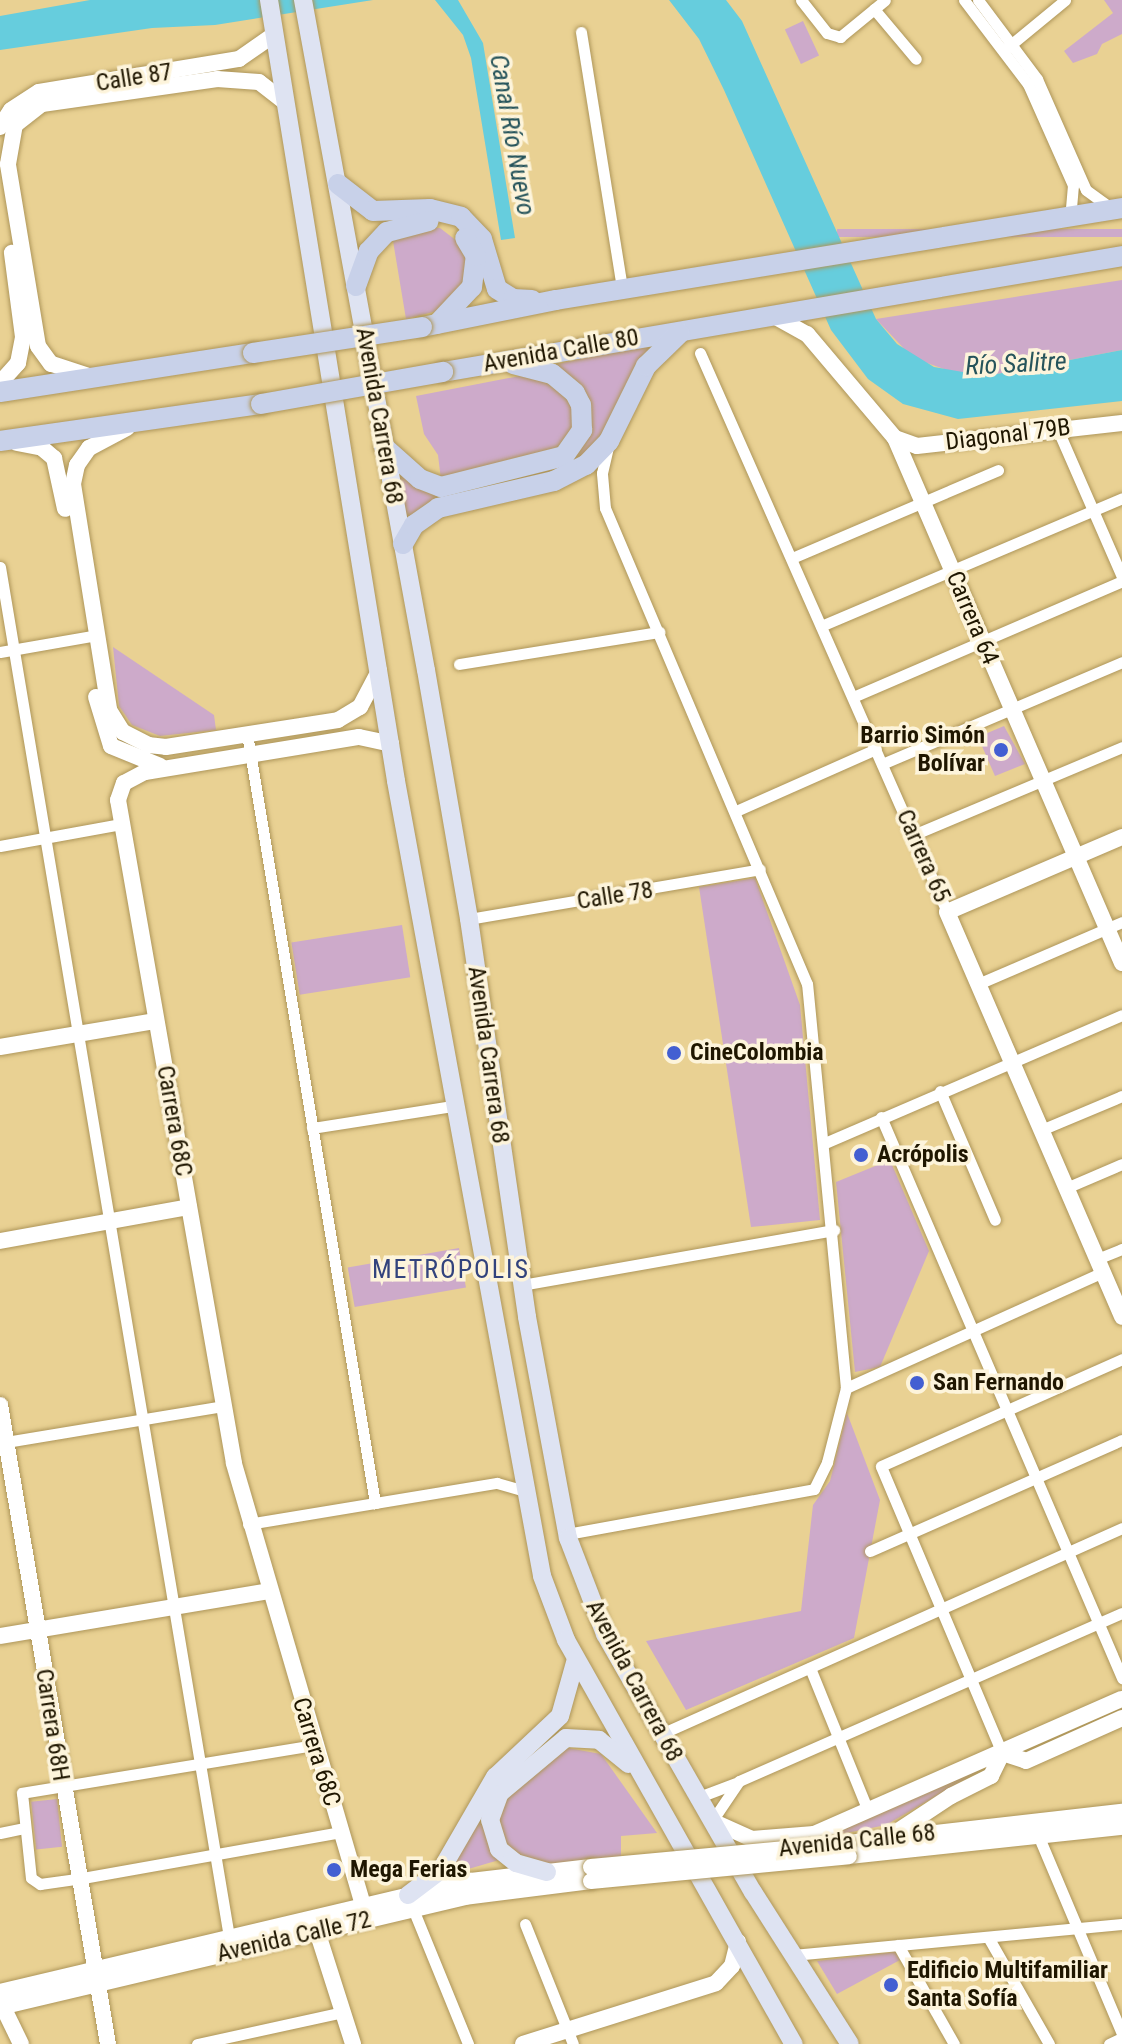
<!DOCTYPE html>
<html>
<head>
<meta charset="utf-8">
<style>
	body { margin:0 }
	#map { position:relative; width:1122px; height:2044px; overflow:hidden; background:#e9d193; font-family:"Roboto Condensed",sans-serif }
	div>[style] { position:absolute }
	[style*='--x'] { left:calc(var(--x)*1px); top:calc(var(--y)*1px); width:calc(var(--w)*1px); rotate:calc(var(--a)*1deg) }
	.green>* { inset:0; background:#cdaaca; transform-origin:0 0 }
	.water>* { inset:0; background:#66cddd }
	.roads { filter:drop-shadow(0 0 2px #ae965a) drop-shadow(0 0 2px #ae965a) }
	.street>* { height:11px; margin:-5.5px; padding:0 5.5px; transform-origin:5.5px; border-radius:5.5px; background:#fff }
	.secondary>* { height:16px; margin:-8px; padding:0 8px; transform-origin:8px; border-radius:8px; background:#fff }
	.primary>* { height:18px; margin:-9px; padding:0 9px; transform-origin:9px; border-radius:9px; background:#dee3f2 }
	.highway>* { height:20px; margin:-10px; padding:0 10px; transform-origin:10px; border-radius:10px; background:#c8d1e9 }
	.bridges { filter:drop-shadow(0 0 2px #ae965a) drop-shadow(0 0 2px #ae965a) }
	.secondary-bridge>* { height:16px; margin:-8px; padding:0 8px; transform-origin:8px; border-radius:8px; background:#fff }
	.highway-bridge>* { height:20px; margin:-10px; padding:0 10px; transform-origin:10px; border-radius:10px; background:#c8d1e9 }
	.dots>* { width:22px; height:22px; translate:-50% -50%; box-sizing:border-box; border:4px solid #fdf4db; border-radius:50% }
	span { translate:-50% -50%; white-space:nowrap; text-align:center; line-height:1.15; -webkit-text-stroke:7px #fdf4db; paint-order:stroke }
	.street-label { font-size:24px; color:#1f1600 }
	.poi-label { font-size:24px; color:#1f1600; font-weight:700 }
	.right { translate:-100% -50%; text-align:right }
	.left { translate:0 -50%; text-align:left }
	.water-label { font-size:26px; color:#26545b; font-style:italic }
	.neighbourhood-label { font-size:26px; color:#32437d; letter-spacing:2px }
</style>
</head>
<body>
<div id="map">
	<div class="green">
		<div style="clip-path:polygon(1104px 0,1122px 0,1122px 34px,1102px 44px,1097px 54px,1073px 63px,1064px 51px,1113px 13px)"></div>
		<div style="left:803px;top:21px;width:38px;height:20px;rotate:65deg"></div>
		<div style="clip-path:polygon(424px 227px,440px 228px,466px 248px,468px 281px,441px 310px,406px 319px,393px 241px,403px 231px)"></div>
		<div style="left:1122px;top:229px;width:8px;height:285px;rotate:90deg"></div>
		<div style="clip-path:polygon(1122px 280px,1122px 350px,986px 376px,961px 375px,913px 358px,876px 319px)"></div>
		<div style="clip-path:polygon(654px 343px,606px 432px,569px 471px,430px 501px,404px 523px,394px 462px,445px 492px,588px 436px,548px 366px)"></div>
		<div style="clip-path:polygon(530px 374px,558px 382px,578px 416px,569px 445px,441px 480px,438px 455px,424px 434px,416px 396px)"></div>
		<div style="clip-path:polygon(113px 647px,214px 715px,216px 730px,160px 736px,132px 725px,119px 706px)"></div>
		<div style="clip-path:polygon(1004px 726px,1025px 764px,995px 776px,978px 737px)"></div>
		<div style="clip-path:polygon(755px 878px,800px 1005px,820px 1220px,751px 1227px,699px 887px)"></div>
		<div style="left:402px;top:925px;width:53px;height:112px;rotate:81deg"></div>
		<div style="clip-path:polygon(890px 1160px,929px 1251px,880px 1367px,855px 1372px,836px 1182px)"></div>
		<div style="left:459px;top:1248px;width:40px;height:113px;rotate:80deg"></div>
		<div style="clip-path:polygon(847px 1413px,880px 1500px,854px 1638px,686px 1710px,646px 1641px,801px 1611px,813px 1505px,830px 1481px)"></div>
		<div style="clip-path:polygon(568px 1748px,601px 1754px,657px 1833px,621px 1836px,621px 1858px,542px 1865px,508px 1850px,498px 1815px,501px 1802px)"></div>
		<div style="clip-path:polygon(986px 1767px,886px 1825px,817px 1839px)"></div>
		<div style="left:57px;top:1799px;width:48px;height:26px;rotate:84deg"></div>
		<div style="clip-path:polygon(480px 1811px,499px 1860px,448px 1875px)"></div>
		<div style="clip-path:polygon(895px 1952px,900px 1960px,837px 1994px,817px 1961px)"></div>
	</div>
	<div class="water">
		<div style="clip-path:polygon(90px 0,373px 0,215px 25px,152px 28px,0 50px,0 16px)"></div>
		<div style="clip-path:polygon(435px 0,458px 0,483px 43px,515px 238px,501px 240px,471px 58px,463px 35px)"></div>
		<div style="clip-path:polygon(669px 0,726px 0,742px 21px,876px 319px,897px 344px,934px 367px,986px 376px,1122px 350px,1122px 401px,958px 419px,903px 404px,868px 379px,831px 330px,724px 90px,699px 39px)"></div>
	</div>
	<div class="roads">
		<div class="street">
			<div style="--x:801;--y:0;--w:42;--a:51.8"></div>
			<div style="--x:827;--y:33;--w:14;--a:17"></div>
			<div style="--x:840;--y:37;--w:58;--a:-39.4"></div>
			<div style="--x:964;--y:0;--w:106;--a:52.7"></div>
			<div style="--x:1028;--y:84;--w:111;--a:66"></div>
			<div style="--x:1073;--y:185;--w:32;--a:95"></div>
			<div style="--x:978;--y:0;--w:99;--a:53.2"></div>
			<div style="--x:1037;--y:79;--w:121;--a:66.2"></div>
			<div style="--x:1086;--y:190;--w:29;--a:36"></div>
			<div style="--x:874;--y:9;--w:65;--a:50"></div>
			<div style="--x:581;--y:32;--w:260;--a:80.9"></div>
			<div style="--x:1008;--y:47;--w:74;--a:-39.5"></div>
			<div style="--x:700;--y:353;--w:611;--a:66.16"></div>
			<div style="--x:1057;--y:428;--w:163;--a:66.4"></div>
			<div style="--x:792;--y:558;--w:224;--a:-23.1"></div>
			<div style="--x:0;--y:567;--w:1389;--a:80.51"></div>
			<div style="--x:821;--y:626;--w:327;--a:-23"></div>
			<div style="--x:0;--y:652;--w:98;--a:-9.9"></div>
			<div style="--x:459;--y:664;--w:203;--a:-9.1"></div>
			<div style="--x:853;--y:697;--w:293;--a:-23.3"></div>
			<div style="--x:247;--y:734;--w:780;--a:80.55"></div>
			<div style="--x:882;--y:764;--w:261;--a:-23"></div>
			<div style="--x:736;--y:811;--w:153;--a:-23.9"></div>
			<div style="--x:913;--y:835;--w:227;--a:-22.8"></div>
			<div style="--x:0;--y:846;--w:123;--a:-10.3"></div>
			<div style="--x:469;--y:919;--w:295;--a:-9.7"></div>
			<div style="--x:978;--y:984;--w:157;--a:-23.3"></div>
			<div style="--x:940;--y:1091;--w:140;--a:66.9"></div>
			<div style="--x:881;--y:1117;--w:611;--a:66.75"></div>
			<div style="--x:312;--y:1128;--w:143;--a:-8.9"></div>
			<div style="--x:1041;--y:1130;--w:88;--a:-22.8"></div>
			<div style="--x:825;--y:1143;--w:323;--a:-23.3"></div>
			<div style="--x:1066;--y:1188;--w:61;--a:-23.2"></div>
			<div style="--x:1097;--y:1259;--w:27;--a:-22"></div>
			<div style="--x:522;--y:1285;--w:317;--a:-10"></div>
			<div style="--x:846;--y:1388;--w:282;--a:-24.3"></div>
			<div style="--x:0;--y:1443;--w:227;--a:-9.4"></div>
			<div style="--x:248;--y:1524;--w:252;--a:-9.4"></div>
			<div style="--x:497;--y:1483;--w:29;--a:16"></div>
			<div style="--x:567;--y:1534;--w:251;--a:-10.3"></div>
			<div style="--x:814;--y:1489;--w:30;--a:-64"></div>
			<div style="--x:827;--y:1462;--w:76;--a:-75.6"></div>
			<div style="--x:846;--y:1388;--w:406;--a:-95.5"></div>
			<div style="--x:807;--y:984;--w:517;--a:-112.99"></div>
			<div style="--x:605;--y:508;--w:35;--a:-95"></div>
			<div style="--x:602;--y:473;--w:27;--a:-77"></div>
			<div style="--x:870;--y:1551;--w:275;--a:-23.8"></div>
			<div style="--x:810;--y:1668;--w:154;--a:67.9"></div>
			<div style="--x:661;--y:1734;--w:505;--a:-24.08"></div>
			<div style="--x:314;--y:1745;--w:296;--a:170.7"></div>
			<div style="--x:22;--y:1793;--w:85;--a:84"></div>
			<div style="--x:31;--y:1878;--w:11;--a:34"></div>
			<div style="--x:40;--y:1884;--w:37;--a:-8"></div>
			<div style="--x:77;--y:1879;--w:268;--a:-10.1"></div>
			<div style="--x:1002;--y:1753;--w:311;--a:-112.9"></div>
			<div style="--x:881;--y:1466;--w:264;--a:-23.9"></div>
			<div style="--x:699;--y:1797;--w:39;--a:-21"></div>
			<div style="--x:712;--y:1821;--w:48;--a:-56"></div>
			<div style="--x:739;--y:1781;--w:418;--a:-23.7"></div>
			<div style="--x:0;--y:1833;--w:24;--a:-12"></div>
			<div style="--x:1038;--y:1835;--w:216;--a:67.1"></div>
			<div style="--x:413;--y:1909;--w:146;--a:67.8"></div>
			<div style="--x:525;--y:1924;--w:129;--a:68.2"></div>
			<div style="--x:988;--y:1937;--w:123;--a:60.3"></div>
			<div style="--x:898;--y:1945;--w:114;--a:60.5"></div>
			<div style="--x:793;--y:1955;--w:330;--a:-5.4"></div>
			<div style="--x:197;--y:2044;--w:149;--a:-12.4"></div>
			<div style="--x:1109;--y:2044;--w:14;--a:-25"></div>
		</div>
		<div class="secondary">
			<div style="--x:0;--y:127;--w:20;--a:-57"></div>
			<div style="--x:11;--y:110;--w:33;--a:-33"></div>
			<div style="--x:39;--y:92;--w:203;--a:-9.4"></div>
			<div style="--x:239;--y:59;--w:44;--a:-34.8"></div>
			<div style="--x:774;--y:316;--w:38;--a:29"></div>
			<div style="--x:807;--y:334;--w:136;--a:49.8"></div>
			<div style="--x:895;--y:438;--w:572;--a:66.62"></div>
			<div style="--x:89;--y:376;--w:40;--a:-162"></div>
			<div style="--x:51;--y:364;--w:22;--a:-126"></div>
			<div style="--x:38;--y:346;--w:184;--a:-99.4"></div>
			<div style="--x:8;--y:164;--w:40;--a:-80"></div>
			<div style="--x:15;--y:125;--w:34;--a:-38"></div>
			<div style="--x:42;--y:104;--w:177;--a:-8.1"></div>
			<div style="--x:217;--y:79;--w:42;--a:4.1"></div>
			<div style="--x:259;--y:82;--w:33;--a:38"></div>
			<div style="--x:0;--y:383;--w:27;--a:-48"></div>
			<div style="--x:18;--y:363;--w:26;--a:-79"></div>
			<div style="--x:23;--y:337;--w:85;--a:-97.5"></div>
			<div style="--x:127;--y:428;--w:43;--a:152.2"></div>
			<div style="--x:89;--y:448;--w:21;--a:125"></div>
			<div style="--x:77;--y:465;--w:19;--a:102"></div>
			<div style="--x:73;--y:484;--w:229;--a:80.9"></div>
			<div style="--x:109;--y:710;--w:26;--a:58"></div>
			<div style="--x:123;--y:732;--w:28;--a:27"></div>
			<div style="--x:148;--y:745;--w:18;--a:6"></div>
			<div style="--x:166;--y:747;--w:174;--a:-8.9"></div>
			<div style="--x:338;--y:720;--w:26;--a:-31"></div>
			<div style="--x:360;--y:707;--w:41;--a:-62.2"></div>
			<div style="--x:895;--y:438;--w:23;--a:20"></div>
			<div style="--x:917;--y:446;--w:206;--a:-6.4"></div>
			<div style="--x:17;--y:443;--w:25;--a:11"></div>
			<div style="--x:42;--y:448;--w:16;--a:40"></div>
			<div style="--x:54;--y:458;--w:52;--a:77.8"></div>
			<div style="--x:96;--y:697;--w:51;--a:73"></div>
			<div style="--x:111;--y:746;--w:53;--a:22.2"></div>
			<div style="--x:1122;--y:837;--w:190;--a:156.8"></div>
			<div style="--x:947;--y:912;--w:441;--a:66.6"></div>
			<div style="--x:0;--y:1047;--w:158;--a:-9.5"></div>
			<div style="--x:0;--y:1241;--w:192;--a:-10.2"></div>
			<div style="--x:0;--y:1405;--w:648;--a:80.41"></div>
			<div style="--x:0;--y:1636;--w:272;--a:-9.5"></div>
			<div style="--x:1002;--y:1753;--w:25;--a:18"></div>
			<div style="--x:1026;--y:1761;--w:105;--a:-24.1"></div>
			<div style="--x:712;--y:1821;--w:44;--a:24.2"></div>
			<div style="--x:752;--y:1839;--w:62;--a:-4.6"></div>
			<div style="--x:814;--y:1834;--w:336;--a:-23.7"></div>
			<div style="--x:892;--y:1835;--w:71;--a:-33.5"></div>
			<div style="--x:951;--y:1796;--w:45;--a:-26.6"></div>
			<div style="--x:991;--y:1776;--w:25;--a:-64"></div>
			<div style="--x:848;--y:1843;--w:276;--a:-6.5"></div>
			<div style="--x:849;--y:1856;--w:275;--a:-6.1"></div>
			<div style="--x:363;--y:1905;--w:460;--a:-106.3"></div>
			<div style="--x:234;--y:1463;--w:673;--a:-99.92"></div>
			<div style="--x:118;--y:800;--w:18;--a:-71"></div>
			<div style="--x:124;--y:783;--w:24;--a:-28"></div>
			<div style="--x:145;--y:772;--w:217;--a:-9.3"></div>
			<div style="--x:359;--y:737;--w:33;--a:12"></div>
			<div style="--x:317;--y:1931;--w:119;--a:72.3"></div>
			<div style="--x:0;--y:1992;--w:483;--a:-13.3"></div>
			<div style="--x:470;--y:1881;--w:122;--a:-6.6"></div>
			<div style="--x:0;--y:2007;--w:477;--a:-13.3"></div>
			<div style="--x:464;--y:1897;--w:128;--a:-7.2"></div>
			<div style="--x:3;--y:2007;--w:41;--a:64.1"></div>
			<div style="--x:523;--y:2044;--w:202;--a:-17.5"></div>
			<div style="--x:716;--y:1983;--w:23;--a:-47"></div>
			<div style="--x:732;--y:1966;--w:25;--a:-76"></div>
		</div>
		<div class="primary">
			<div style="--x:269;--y:0;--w:791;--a:80.76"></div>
			<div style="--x:396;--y:781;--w:808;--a:79.59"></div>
			<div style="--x:542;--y:1576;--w:68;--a:69.4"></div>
			<div style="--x:566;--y:1640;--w:464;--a:60.6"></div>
			<div style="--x:303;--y:0;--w:681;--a:79.6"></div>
			<div style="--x:426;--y:670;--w:253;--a:80.2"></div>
			<div style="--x:469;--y:919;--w:402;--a:81.7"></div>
			<div style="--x:527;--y:1317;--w:225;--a:79.5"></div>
			<div style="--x:568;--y:1538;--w:103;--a:68.9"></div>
			<div style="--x:605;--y:1634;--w:297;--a:60.2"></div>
			<div style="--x:753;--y:1892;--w:180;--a:57.5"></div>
			<div style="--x:547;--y:1872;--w:32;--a:-164"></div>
			<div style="--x:516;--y:1863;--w:22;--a:-141"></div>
			<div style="--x:499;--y:1849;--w:30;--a:-107"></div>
			<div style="--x:490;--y:1820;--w:29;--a:-70"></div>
			<div style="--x:500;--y:1793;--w:86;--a:-39.8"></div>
			<div style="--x:566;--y:1738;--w:33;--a:3"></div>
			<div style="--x:599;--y:1740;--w:38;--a:39"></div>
			<div style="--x:408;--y:1895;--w:41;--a:-37.1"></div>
			<div style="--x:441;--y:1870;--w:108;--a:-59.9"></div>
			<div style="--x:495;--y:1777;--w:89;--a:-43.2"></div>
			<div style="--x:560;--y:1716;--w:59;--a:-74.3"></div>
		</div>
		<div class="highway">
			<div style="--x:338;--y:184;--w:44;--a:37.6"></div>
			<div style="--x:373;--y:211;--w:57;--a:-2"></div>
			<div style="--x:430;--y:209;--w:32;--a:14"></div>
			<div style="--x:461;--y:217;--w:30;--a:46"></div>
			<div style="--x:482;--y:239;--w:52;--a:73.3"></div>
			<div style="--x:497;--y:289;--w:19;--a:32"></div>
			<div style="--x:513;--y:299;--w:19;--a:3"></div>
			<div style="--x:356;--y:286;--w:37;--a:-70"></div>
			<div style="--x:369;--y:251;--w:26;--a:-47"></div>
			<div style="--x:387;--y:232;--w:43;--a:-14.7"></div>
			<div style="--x:437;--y:324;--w:51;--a:-46.6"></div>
			<div style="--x:472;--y:287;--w:31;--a:-83"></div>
			<div style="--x:476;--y:256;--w:21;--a:-121"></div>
			<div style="--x:422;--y:327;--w:137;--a:-11.4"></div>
			<div style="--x:556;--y:300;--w:573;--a:-9.23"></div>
			<div style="--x:443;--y:372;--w:689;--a:-9.69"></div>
			<div style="--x:0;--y:392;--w:256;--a:-8.8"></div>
			<div style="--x:0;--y:441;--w:264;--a:-8.1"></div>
			<div style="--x:384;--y:447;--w:48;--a:41.6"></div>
			<div style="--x:420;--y:479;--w:22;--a:21"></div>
			<div style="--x:441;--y:487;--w:127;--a:-14.1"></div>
			<div style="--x:564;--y:456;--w:32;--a:-55"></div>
			<div style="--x:582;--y:430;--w:25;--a:-92"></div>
			<div style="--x:581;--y:405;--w:13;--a:-117"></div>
			<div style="--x:575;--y:393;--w:30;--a:-140"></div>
			<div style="--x:552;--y:374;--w:40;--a:-165.6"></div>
			<div style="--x:403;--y:544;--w:22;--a:-60"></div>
			<div style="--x:414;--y:525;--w:29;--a:-35"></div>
			<div style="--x:438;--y:508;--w:119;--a:-13.1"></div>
			<div style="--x:554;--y:481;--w:36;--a:-27"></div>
			<div style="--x:586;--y:465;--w:33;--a:-46"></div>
			<div style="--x:609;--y:441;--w:84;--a:-63.7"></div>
			<div style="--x:646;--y:366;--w:47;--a:-44.1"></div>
		</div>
	</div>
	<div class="bridges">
		<div class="secondary-bridge">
			<div style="--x:591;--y:1867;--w:258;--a:-5.3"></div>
			<div style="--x:591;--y:1881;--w:259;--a:-5.5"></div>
		</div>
		<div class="highway-bridge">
			<div style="--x:253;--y:353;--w:171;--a:-8.7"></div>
			<div style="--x:261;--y:404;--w:185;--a:-10"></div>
		</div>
	</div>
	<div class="dots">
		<div style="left:1001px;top:750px;background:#435fd2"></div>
		<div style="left:674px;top:1053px;background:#435fd2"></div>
		<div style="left:861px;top:1155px;background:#435fd2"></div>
		<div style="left:917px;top:1383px;background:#435fd2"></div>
		<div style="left:334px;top:1870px;background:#435fd2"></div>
		<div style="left:891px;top:1985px;background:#435fd2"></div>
	</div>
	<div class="street-label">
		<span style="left:134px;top:78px;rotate:-9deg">Calle 87</span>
		<span style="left:561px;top:351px;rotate:-10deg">Avenida Calle 80</span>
		<span style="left:379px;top:416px;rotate:80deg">Avenida Carrera 68</span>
		<span style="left:1008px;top:435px;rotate:-7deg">Diagonal 79B</span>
		<span style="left:972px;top:618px;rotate:67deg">Carrera 64</span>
		<span style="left:923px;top:856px;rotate:66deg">Carrera 65</span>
		<span style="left:615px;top:896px;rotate:-9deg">Calle 78</span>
		<span style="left:488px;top:1055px;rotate:82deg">Avenida Carrera 68</span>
		<span style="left:174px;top:1121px;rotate:80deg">Carrera 68C</span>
		<span style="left:634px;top:1681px;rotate:62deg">Avenida Carrera 68</span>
		<span style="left:52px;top:1725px;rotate:81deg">Carrera 68H</span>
		<span style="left:316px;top:1752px;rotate:73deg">Carrera 68C</span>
		<span style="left:857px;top:1841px;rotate:-6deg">Avenida Calle 68</span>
		<span style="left:294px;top:1937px;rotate:-13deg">Avenida Calle 72</span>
	</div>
	<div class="poi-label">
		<span class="right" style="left:985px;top:750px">Barrio Simón<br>Bolívar</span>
		<span class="left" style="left:690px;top:1053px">CineColombia</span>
		<span class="left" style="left:877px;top:1155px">Acrópolis</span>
		<span class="left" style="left:933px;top:1383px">San Fernando</span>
		<span class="left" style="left:350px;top:1870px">Mega Ferias</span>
		<span class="left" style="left:907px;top:1985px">Edificio Multifamiliar<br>Santa Sofía</span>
	</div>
	<div class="water-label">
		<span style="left:512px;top:135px;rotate:80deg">Canal Río Nuevo</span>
		<span style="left:1016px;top:364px;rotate:-3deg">Río Salitre</span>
	</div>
	<div class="neighbourhood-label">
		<span style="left:451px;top:1270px">METRÓPOLIS</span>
	</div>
</div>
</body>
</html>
